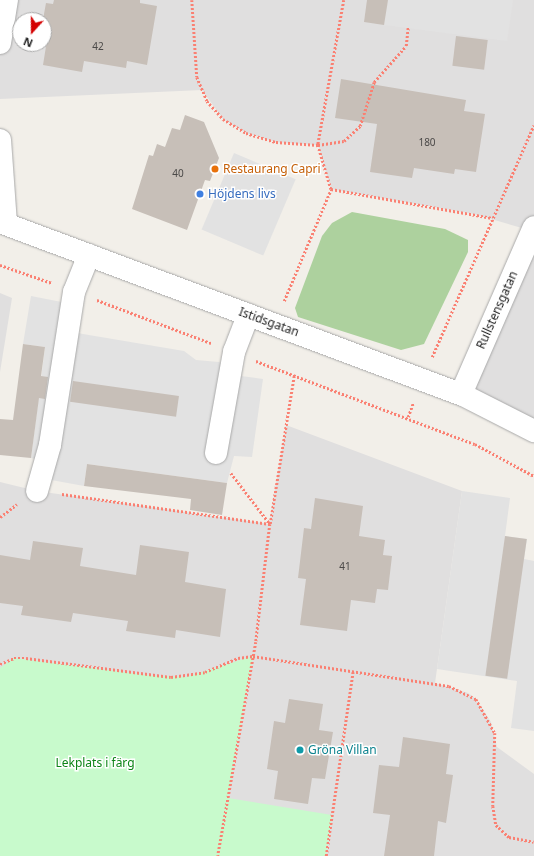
<!DOCTYPE html>
<html>
<head>
<meta charset="utf-8">
<style>
	body { margin:0 }
	#map { position:relative; width:534px; height:856px; overflow:hidden; background:#f2efe9; font-family:"Noto Sans",sans-serif }
	div>[style] { position:absolute }
	[style*='--x'] { left:calc(var(--x)*1px); top:calc(var(--y)*1px); width:calc(var(--w)*1px); rotate:calc(var(--a)*1deg) }
	.residential>* { inset:0; background:#e0dfdf }
	.forest>* { inset:0; background:#add19e }
	.park>* { inset:0; background:#c8facc }
	.parking>* { inset:0; background:#e2e2e2; transform-origin:0 0 }
	.building>* { inset:0; background:#c7bfb8; transform-origin:0 0 }
	.path>* { height:2.5px; margin-top:-1.25px; transform-origin:0; background:repeating-linear-gradient(90deg,#fa8072 0 2px,transparent 0 4px) }
	.roads { filter:drop-shadow(0 0 1px #a9a9a9) drop-shadow(0 0 1px #a9a9a9) }
	.minor>* { height:22px; margin:-11px; padding:0 11px; transform-origin:11px; border-radius:11px; background:#fff }
	.dots>* { width:11px; height:11px; translate:-50% -50%; box-sizing:border-box; border:2px solid #fff; border-radius:50% }
	span { translate:-50% -50%; white-space:nowrap; text-align:center; line-height:1.15; -webkit-text-stroke:3px #fff; paint-order:stroke }
	.number-label { font-size:10px; color:#4b4948 }
	.number-label span { -webkit-text-stroke-width:0 }
	.food-label { font-size:12px; color:#c56008 }
	.left { translate:0 -50%; text-align:left }
	.shop-label { font-size:12px; color:#366cbe }
	.street-label { font-size:12px; color:#222 }
	.culture-label { font-size:12px; color:#0d838f }
	.park-label { font-size:12px; color:#0c8416 }
	.north { position:absolute; left:12px; top:12px; width:40px; height:40px; box-sizing:border-box; background:#fff; border:1px solid #a7a7a7; border-radius:50%; rotate:201deg; font-size:11px; font-weight:700; line-height:16px; text-align:center; color:#222 }
	.north::after { content:''; display:block; margin:auto; width:14px; height:18px; background:#d40000; clip-path:polygon(50% 0,100% 100%,50% 72%,0 100%) }
</style>
</head>
<body>
<div id="map">
	<div class="residential">
		<div style="clip-path:polygon(evenodd,0 0,534px 0,534px 431px,461px 394px,532px 231px,474px 214px,331px 189px,318px 145px,276px 142px,246px 133px,223px 119px,202px 90px,0 99px,0 0,20px 20px,44px 20px,44px 44px,20px 44px,20px 20px)"></div>
		<div style="clip-path:polygon(0 293px,12px 298px,0 372px)"></div>
		<div style="clip-path:polygon(286px 425px,462px 491px,435px 683px,468px 693px,476px 699px,491px 722px,497px 747px,534px 774px,534px 856px,0 856px,0 482px,37px 491px,269px 524px)"></div>
	</div>
	<div class="forest">
		<div style="clip-path:polygon(352px 212px,445px 229px,468px 240px,468px 252px,424px 344px,401px 350px,298px 317px,295px 308px,322px 236px,332px 223px)"></div>
	</div>
	<div class="park">
		<div style="clip-path:polygon(253px 656px,228px 798px,332px 815px,326px 856px,0 856px,0 668px,14px 658px,155px 676px,186px 677px)"></div>
	</div>
	<div class="parking">
		<div style="clip-path:polygon(388px 0,513px 0,507px 41px,384px 25px)"></div>
		<div style="left:234px;top:153px;width:67px;height:83px;rotate:23deg"></div>
		<div style="clip-path:polygon(31px 296px,82px 306px,77px 333px,184px 351px,196px 360px,219px 362px,241px 376px,263px 379px,252px 457px,234px 456px,227px 483px,87px 464px,84px 486px,35px 477px,36px 459px,31px 458px,45px 347px,23px 344px)"></div>
		<div style="clip-path:polygon(462px 491px,510px 498px,505px 536px,527px 539px,524px 559px,534px 561px,534px 731px,511px 728px,517px 681px,437px 669px)"></div>
	</div>
	<div class="building">
		<div style="clip-path:polygon(54px 0,140px 0,140px 3px,157px 6px,147px 65px,127px 61px,126px 68px,84px 61px,82px 72px,43px 65px,48px 34px,44px 33px,44px 14px,46px 3px,53px 4px)"></div>
		<div style="clip-path:polygon(367px 0,388px 0,384px 25px,364px 22px)"></div>
		<div style="left:456px;top:36px;width:32px;height:30px;rotate:7deg"></div>
		<div style="clip-path:polygon(341px 79px,466px 100px,464px 111px,485px 114px,476px 172px,455px 169px,454px 174px,414px 168px,412px 178px,370px 172px,377px 124px,335px 118px)"></div>
		<div style="clip-path:polygon(185px 115px,204px 122px,219px 158px,210px 181px,205px 180px,187px 230px,132px 209px,149px 155px,153px 156px,157px 144px,165px 147px,172px 128px,180px 130px)"></div>
		<div style="clip-path:polygon(23px 344px,45px 347px,41px 376px,48px 377px,45px 399px,39px 398px,31px 458px,0 455px,0 419px,13px 420px)"></div>
		<div style="left:73px;top:381px;width:107px;height:21px;rotate:8deg"></div>
		<div style="clip-path:polygon(87px 464px,227px 483px,222px 515px,190px 510px,191px 499px,84px 486px)"></div>
		<div style="clip-path:polygon(315px 498px,363px 506px,359px 536px,385px 540px,383px 555px,392px 556px,388px 590px,377px 589px,375px 603px,351px 600px,347px 631px,300px 625px,306px 579px,298px 578px,304px 528px,311px 529px)"></div>
		<div style="left:505px;top:536px;width:22px;height:141px;rotate:8deg"></div>
		<div style="clip-path:polygon(33px 541px,83px 548px,80px 566px,136px 575px,140px 545px,189px 552px,185px 582px,226px 589px,220px 637px,176px 630px,175px 638px,126px 631px,128px 621px,73px 613px,71px 622px,21px 615px,23px 606px,0 603px,0 555px,30px 560px)"></div>
		<div style="clip-path:polygon(289px 699px,323px 704px,319px 730px,333px 732px,325px 779px,312px 778px,308px 804px,274px 799px,278px 771px,267px 769px,274px 721px,285px 723px)"></div>
		<div style="clip-path:polygon(403px 737px,450px 744px,446px 774px,453px 775px,446px 823px,438px 821px,434px 856px,384px 856px,390px 815px,373px 813px,379px 765px,399px 767px)"></div>
	</div>
	<div class="path">
		<div style="--x:192;--y:0;--w:77;--a:86.3"></div>
		<div style="--x:197;--y:77;--w:26;--a:67"></div>
		<div style="--x:207;--y:101;--w:24;--a:48"></div>
		<div style="--x:223;--y:119;--w:27;--a:31"></div>
		<div style="--x:246;--y:133;--w:31;--a:17"></div>
		<div style="--x:276;--y:142;--w:42;--a:4.1"></div>
		<div style="--x:318;--y:145;--w:46;--a:73.5"></div>
		<div style="--x:344;--y:0;--w:147;--a:100.2"></div>
		<div style="--x:318;--y:145;--w:26;--a:-9"></div>
		<div style="--x:344;--y:141;--w:22;--a:-43"></div>
		<div style="--x:360;--y:126;--w:46;--a:-72.3"></div>
		<div style="--x:374;--y:82;--w:48;--a:-48.4"></div>
		<div style="--x:406;--y:46;--w:19;--a:-84"></div>
		<div style="--x:0;--y:265;--w:55;--a:19.1"></div>
		<div style="--x:97;--y:300;--w:122;--a:20.7"></div>
		<div style="--x:284;--y:301;--w:121;--a:-67.2"></div>
		<div style="--x:331;--y:189;--w:164;--a:10.2"></div>
		<div style="--x:432;--y:357;--w:253;--a:-66.3"></div>
		<div style="--x:256;--y:361;--w:234;--a:20.8"></div>
		<div style="--x:475;--y:444;--w:67;--a:28.5"></div>
		<div style="--x:408;--y:417;--w:15;--a:-70"></div>
		<div style="--x:231;--y:473;--w:64;--a:52.6"></div>
		<div style="--x:270;--y:524;--w:150;--a:-80.8"></div>
		<div style="--x:62;--y:494;--w:210;--a:8.2"></div>
		<div style="--x:270;--y:524;--w:119;--a:96.8"></div>
		<div style="--x:256;--y:642;--w:217;--a:100.1"></div>
		<div style="--x:0;--y:517;--w:21;--a:-37"></div>
		<div style="--x:0;--y:664;--w:15;--a:-23"></div>
		<div style="--x:14;--y:658;--w:12;--a:0"></div>
		<div style="--x:26;--y:658;--w:146;--a:7.5"></div>
		<div style="--x:171;--y:677;--w:34;--a:-8"></div>
		<div style="--x:205;--y:672;--w:36;--a:-23"></div>
		<div style="--x:238;--y:658;--w:15;--a:-8"></div>
		<div style="--x:253;--y:656;--w:198;--a:8.7"></div>
		<div style="--x:449;--y:686;--w:30;--a:26"></div>
		<div style="--x:476;--y:699;--w:39;--a:61"></div>
		<div style="--x:495;--y:733;--w:73;--a:91.6"></div>
		<div style="--x:493;--y:806;--w:19;--a:81"></div>
		<div style="--x:496;--y:825;--w:18;--a:43"></div>
		<div style="--x:509;--y:837;--w:25;--a:11"></div>
		<div style="--x:326;--y:856;--w:186;--a:-81.7"></div>
	</div>
	<div class="roads">
		<div class="minor">
			<div style="--x:0;--y:43;--w:44;--a:-80.8"></div>
			<div style="--x:0;--y:140;--w:84;--a:85.9"></div>
			<div style="--x:0;--y:222;--w:492;--a:20.5"></div>
			<div style="--x:461;--y:394;--w:82;--a:26.9"></div>
			<div style="--x:461;--y:394;--w:182;--a:-66.4"></div>
			<div style="--x:216;--y:453;--w:103;--a:-79.9"></div>
			<div style="--x:234;--y:352;--w:40;--a:-69"></div>
			<div style="--x:37;--y:491;--w:48;--a:-74.2"></div>
			<div style="--x:50;--y:445;--w:155;--a:-81.1"></div>
			<div style="--x:74;--y:292;--w:40;--a:-68"></div>
		</div>
	</div>
	<div class="dots">
		<div style="left:215px;top:169px;background:#e8710a"></div>
		<div style="left:200px;top:194px;background:#3f7fe0"></div>
		<div style="left:300px;top:750px;background:#0f9aa8"></div>
	</div>
	<div class="number-label">
		<span style="left:98px;top:47px">42</span>
		<span style="left:427px;top:143px">180</span>
		<span style="left:178px;top:174px">40</span>
		<span style="left:345px;top:567px">41</span>
	</div>
	<div class="food-label">
		<span class="left" style="left:223px;top:169px">Restaurang Capri</span>
	</div>
	<div class="shop-label">
		<span class="left" style="left:208px;top:194px">Höjdens livs</span>
	</div>
	<div class="street-label">
		<span style="left:497px;top:310px;rotate:-66deg">Rullstensgatan</span>
		<span style="left:269px;top:322px;rotate:20deg">Istidsgatan</span>
	</div>
	<div class="culture-label">
		<span class="left" style="left:308px;top:750px">Gröna Villan</span>
	</div>
	<div class="park-label">
		<span style="left:95px;top:763px">Lekplats i färg</span>
	</div>
	<div class="north">N</div>
</div>
</body>
</html>
